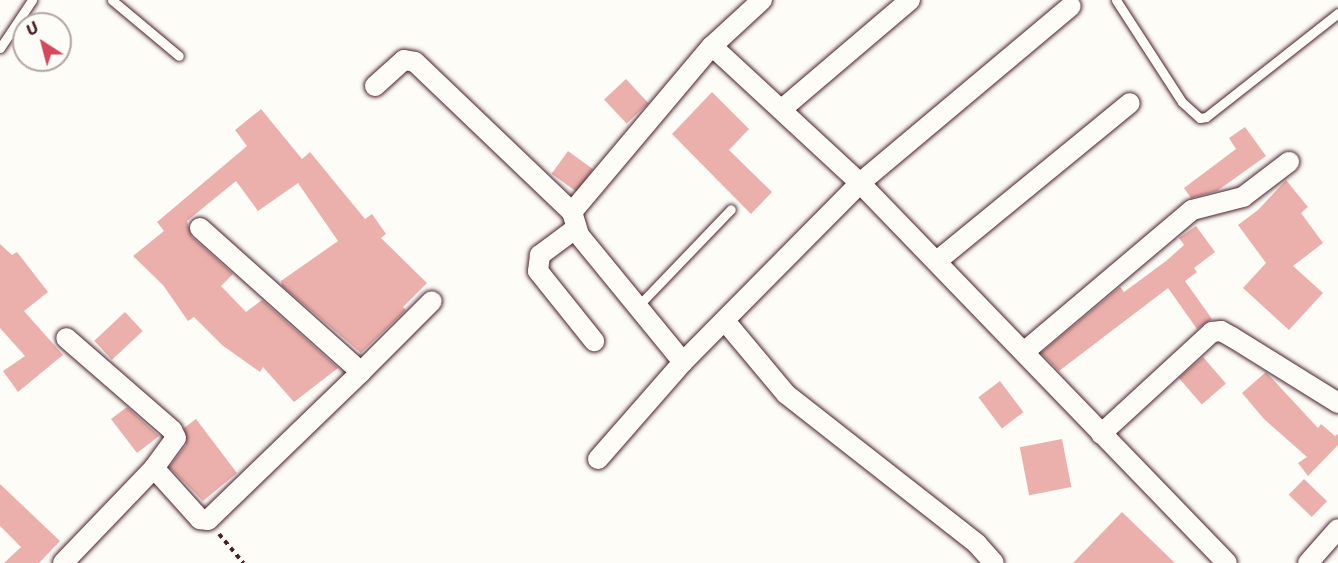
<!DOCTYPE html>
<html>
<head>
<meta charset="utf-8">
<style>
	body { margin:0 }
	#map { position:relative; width:1338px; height:563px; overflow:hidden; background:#fdfcf7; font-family:Sriracha,sans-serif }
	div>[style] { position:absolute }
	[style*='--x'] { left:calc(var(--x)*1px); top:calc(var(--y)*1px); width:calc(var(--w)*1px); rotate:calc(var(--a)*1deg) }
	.building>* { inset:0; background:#ebb0ab; transform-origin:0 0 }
	.path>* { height:4px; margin-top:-2px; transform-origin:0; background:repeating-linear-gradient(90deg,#4a1f2b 0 4.5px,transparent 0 9px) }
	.roads { filter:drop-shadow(0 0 2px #4a1f2b) drop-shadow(0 0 2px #4a1f2b) }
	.lane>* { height:9px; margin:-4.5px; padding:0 4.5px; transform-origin:4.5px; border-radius:4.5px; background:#fdfcf7 }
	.street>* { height:20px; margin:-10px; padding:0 10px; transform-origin:10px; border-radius:10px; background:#fdfcf7 }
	span { translate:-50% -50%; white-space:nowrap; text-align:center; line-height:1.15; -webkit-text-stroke:4.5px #fdfcf7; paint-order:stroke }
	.north { position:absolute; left:12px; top:12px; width:60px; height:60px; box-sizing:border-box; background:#fdfcf7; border:2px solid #b5a4a5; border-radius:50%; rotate:324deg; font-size:16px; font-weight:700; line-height:24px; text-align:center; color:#4a1f2b }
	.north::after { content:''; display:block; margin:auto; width:21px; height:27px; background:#d1495b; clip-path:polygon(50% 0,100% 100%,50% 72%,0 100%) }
</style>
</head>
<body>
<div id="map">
	<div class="building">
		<div style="left:626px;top:79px;width:33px;height:30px;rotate:47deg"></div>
		<div style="clip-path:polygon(712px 92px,749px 129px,729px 150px,772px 192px,751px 214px,672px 134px)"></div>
		<div style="clip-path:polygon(261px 109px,302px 159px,310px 152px,365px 219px,372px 214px,386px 234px,381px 238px,427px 283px,403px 307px,406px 310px,361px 353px,282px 286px,281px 281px,338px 241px,298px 183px,258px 211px,236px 181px,187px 221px,192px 237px,233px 274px,221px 286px,246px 312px,262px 300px,338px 368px,294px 402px,263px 367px,260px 372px,222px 345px,194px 317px,188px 321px,163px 285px,133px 256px,164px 231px,157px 222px,247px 146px,235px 130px)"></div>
		<div style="clip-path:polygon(1245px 127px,1266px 156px,1217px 191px,1191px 198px,1184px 188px,1236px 149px,1229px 138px)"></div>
		<div style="left:568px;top:151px;width:31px;height:28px;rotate:36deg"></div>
		<div style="clip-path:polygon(1286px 180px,1308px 207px,1301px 213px,1323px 243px,1293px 266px,1323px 293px,1289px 330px,1243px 288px,1266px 263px,1238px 225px,1258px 210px)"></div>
		<div style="clip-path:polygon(1196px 226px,1215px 252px,1194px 268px,1197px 272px,1185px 281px,1212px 319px,1197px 329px,1168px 288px,1059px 371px,1041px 353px,1120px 287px,1124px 292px,1166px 261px,1184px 245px,1179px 238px)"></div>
		<div style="clip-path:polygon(0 244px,12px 255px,17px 252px,48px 292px,24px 311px,63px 355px,18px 392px,3px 371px,25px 356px,0 328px)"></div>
		<div style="left:125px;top:312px;width:26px;height:42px;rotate:47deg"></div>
		<div style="left:1203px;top:357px;width:35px;height:32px;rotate:49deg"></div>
		<div style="clip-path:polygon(1266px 372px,1318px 428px,1321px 424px,1335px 436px,1338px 434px,1338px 445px,1308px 476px,1298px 463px,1307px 457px,1264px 419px,1242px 393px)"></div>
		<div style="left:1000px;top:381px;width:39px;height:27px;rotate:53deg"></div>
		<div style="clip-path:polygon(127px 407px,159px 436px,137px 453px,111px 419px)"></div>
		<div style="clip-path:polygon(196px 419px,237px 473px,203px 501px,169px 467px,186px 445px,184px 428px)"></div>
		<div style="left:1062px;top:439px;width:49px;height:43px;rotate:79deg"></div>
		<div style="left:1304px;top:479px;width:32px;height:22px;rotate:44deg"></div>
		<div style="clip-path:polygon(0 484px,60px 541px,39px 563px,4px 563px,21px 547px,0 526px)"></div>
		<div style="clip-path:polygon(1122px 512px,1175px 563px,1073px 563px)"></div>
	</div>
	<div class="path">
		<div style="--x:219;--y:534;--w:38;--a:50"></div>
	</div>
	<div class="roads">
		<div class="lane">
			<div style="--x:112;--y:0;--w:87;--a:39.9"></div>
			<div style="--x:1116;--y:0;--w:121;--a:57.1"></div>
			<div style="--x:1182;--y:102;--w:24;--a:42"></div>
			<div style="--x:1200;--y:118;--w:6;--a:-9"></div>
			<div style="--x:1206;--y:117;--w:168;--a:-38.2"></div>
			<div style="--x:0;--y:48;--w:58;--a:-56.3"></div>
			<div style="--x:638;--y:306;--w:134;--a:-46.2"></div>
		</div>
		<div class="street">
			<div style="--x:762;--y:0;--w:68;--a:137.4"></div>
			<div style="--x:712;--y:46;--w:202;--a:42.8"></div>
			<div style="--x:860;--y:183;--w:528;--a:46"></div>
			<div style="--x:375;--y:86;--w:39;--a:-42"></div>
			<div style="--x:404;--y:60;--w:11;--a:10"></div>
			<div style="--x:415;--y:62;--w:217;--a:43.7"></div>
			<div style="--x:572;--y:212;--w:217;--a:-49.9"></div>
			<div style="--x:782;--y:109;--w:168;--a:-40.4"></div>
			<div style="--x:572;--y:212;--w:24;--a:73"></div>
			<div style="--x:579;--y:235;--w:164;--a:50.7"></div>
			<div style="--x:683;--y:362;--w:129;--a:131.2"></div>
			<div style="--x:575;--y:229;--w:44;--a:143.4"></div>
			<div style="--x:540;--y:255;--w:16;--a:97"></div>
			<div style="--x:538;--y:271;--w:90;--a:51.3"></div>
			<div style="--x:937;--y:261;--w:249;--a:-39.3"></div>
			<div style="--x:725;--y:321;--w:95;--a:50.1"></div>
			<div style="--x:786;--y:394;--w:243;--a:38.1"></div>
			<div style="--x:977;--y:544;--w:25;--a:48"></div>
			<div style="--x:1024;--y:352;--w:220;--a:-40.2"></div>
			<div style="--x:1192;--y:210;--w:53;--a:-14.3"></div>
			<div style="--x:1243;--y:197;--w:58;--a:-37.3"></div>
			<div style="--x:683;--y:362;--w:252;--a:-45.3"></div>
			<div style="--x:860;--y:183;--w:275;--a:-40"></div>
			<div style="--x:361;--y:372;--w:100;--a:-45"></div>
			<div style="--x:1101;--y:434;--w:151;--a:-42.6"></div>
			<div style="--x:1212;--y:332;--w:9;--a:-6"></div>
			<div style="--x:1221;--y:331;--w:13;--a:29"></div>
			<div style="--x:1232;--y:337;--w:125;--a:31.9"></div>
			<div style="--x:154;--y:468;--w:69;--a:48"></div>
			<div style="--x:200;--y:519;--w:8;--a:7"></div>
			<div style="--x:208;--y:520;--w:213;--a:-44"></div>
			<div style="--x:361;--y:372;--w:216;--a:-138.2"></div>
			<div style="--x:63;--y:563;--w:132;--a:-46.2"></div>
			<div style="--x:154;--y:468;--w:37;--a:-54"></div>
			<div style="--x:176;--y:438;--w:9;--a:-117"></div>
			<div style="--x:172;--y:430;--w:140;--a:-139"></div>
			<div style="--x:1308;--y:563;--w:45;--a:-48.6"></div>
		</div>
	</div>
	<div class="north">U</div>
</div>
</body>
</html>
